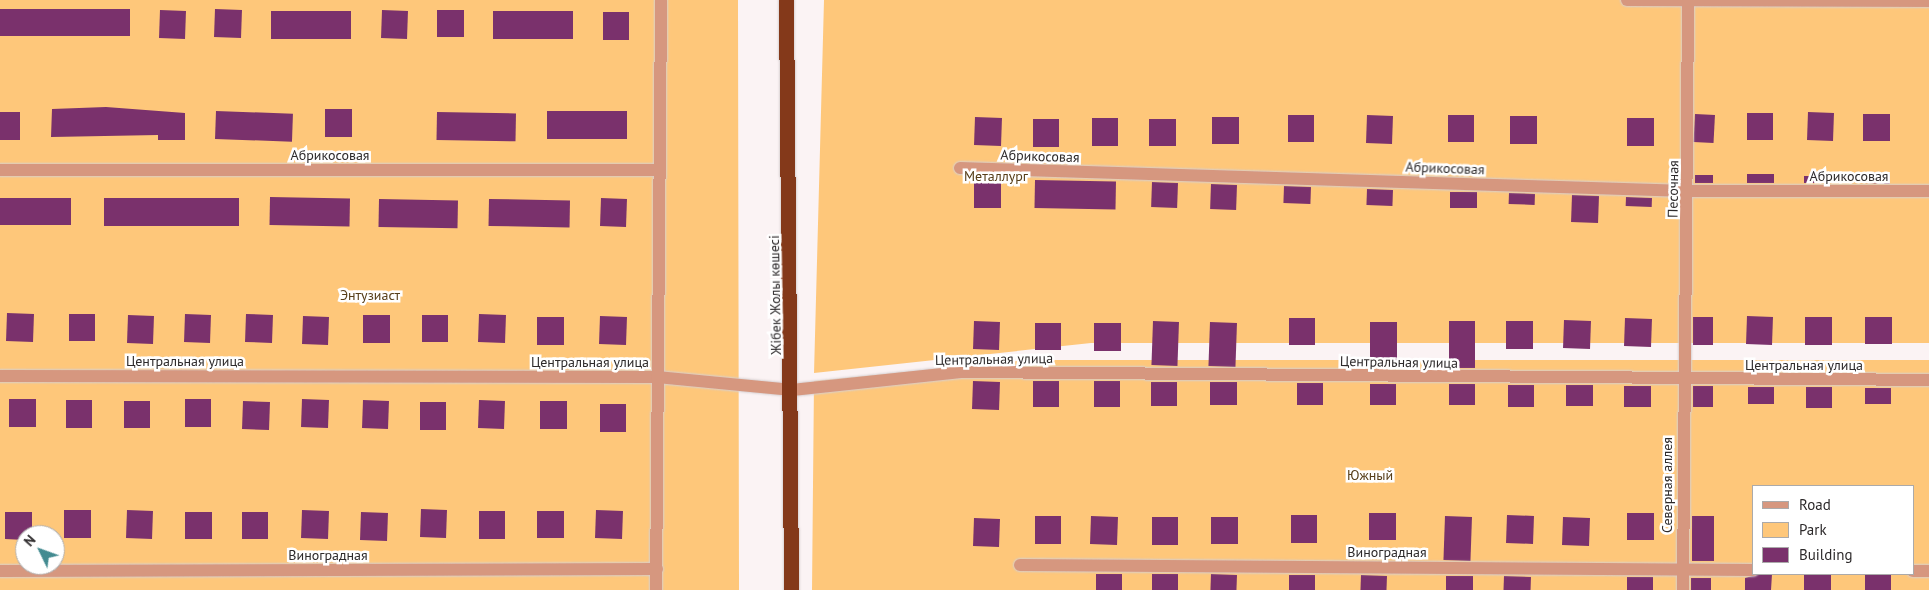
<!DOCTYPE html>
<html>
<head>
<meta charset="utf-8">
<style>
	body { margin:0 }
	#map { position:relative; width:1929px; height:590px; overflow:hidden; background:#fbf3f4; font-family:"PT Sans",sans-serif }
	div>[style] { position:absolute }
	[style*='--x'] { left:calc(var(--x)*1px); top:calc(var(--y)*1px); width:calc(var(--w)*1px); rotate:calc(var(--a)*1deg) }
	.green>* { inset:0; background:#fec77a }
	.building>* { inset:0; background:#7a316c; transform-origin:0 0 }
	.roads { filter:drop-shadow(0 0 1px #d6cfd0) drop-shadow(0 0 1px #d6cfd0) }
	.minor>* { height:12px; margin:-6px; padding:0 6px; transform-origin:6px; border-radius:6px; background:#d6977f }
	.highway>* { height:15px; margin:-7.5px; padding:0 7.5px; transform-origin:7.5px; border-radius:7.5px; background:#84391a }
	span { translate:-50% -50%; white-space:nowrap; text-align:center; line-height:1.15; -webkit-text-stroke:5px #fff; paint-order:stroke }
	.street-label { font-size:14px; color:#2d2a2b }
	.park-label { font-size:14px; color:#573e19 }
	.legend { position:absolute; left:1752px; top:485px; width:162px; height:90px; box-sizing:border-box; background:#fff; border:1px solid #abaaaa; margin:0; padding:6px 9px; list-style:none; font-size:15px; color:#2d2a2b }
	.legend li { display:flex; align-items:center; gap:10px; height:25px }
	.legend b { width:25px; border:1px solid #abaaaa }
	.north { position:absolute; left:15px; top:525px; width:50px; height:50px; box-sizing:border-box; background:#fff; border:1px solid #abaaaa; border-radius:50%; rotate:312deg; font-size:14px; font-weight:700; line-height:20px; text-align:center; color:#2d2a2b }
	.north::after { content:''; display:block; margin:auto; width:18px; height:22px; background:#438b91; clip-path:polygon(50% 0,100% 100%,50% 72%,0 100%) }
</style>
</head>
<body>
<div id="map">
	<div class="green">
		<div style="clip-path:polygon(evenodd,0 0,738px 0,739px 590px,0 590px,0 0,25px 535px,55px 535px,55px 565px,25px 565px,25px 535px)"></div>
		<div style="clip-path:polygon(824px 0,1929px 0,1929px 343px,1091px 343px,814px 373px)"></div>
		<div style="clip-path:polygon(evenodd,1029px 360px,1929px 360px,1929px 590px,812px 590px,814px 381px,1029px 360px,1753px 486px,1913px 486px,1913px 574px,1753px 574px,1753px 486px)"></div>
	</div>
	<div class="building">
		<div style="left:130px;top:9px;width:27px;height:130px;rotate:90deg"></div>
		<div style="left:215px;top:9px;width:27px;height:28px;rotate:2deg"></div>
		<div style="left:160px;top:10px;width:26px;height:28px;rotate:2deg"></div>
		<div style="left:382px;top:10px;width:26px;height:28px;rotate:2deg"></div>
		<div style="left:437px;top:10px;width:27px;height:27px"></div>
		<div style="left:271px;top:11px;width:80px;height:28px"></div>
		<div style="left:493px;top:11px;width:80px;height:28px"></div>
		<div style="left:603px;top:12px;width:26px;height:28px"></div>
		<div style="clip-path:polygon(106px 107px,185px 113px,185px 140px,158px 140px,158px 135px,51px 137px,52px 109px)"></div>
		<div style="left:325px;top:109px;width:27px;height:28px"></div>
		<div style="left:216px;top:111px;width:77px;height:28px;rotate:2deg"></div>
		<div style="left:547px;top:111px;width:80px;height:28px"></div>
		<div style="left:0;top:112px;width:20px;height:28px"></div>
		<div style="left:437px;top:112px;width:79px;height:28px;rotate:1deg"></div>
		<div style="left:1808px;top:112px;width:26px;height:28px;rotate:2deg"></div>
		<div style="left:1747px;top:113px;width:26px;height:27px"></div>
		<div style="left:1695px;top:114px;width:20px;height:28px;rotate:3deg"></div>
		<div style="left:1863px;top:114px;width:27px;height:27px"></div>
		<div style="left:1288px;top:115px;width:26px;height:27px"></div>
		<div style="left:1367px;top:115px;width:26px;height:28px;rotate:2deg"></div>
		<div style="left:1448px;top:115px;width:26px;height:27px"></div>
		<div style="left:1510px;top:116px;width:27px;height:28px"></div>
		<div style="left:975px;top:117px;width:27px;height:28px;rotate:2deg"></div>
		<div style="left:1212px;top:117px;width:27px;height:27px"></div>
		<div style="left:1092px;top:118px;width:26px;height:28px"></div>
		<div style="left:1627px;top:118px;width:27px;height:28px"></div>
		<div style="left:1033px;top:119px;width:26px;height:28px"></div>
		<div style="left:1149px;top:119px;width:27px;height:27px"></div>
		<div style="left:1864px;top:172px;width:26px;height:11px;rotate:2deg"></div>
		<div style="left:1747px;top:174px;width:27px;height:9px"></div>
		<div style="left:1695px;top:175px;width:18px;height:8px"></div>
		<div style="left:1804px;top:176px;width:26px;height:7px"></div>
		<div style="left:1035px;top:180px;width:81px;height:28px;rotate:1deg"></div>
		<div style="left:974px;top:181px;width:27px;height:27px"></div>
		<div style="left:1152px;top:182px;width:26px;height:25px;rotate:2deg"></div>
		<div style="left:1211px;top:184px;width:26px;height:25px;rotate:2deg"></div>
		<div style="left:1284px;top:186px;width:27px;height:17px;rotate:2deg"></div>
		<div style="left:1367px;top:189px;width:26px;height:16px;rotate:2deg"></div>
		<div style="left:1450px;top:192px;width:27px;height:16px"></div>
		<div style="left:1509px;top:193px;width:26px;height:11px;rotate:2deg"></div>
		<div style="left:1572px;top:195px;width:27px;height:27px;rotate:2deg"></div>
		<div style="left:270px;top:197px;width:80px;height:28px;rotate:1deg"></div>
		<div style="left:1626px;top:197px;width:26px;height:9px;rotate:2deg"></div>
		<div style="left:0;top:198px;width:71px;height:27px"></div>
		<div style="left:104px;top:198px;width:135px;height:28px"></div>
		<div style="left:601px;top:198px;width:26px;height:28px;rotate:2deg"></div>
		<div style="left:379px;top:199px;width:79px;height:28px;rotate:1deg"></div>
		<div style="left:489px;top:199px;width:81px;height:27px;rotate:1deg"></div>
		<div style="left:7px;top:313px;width:27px;height:28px;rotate:2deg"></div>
		<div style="left:69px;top:314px;width:26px;height:27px"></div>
		<div style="left:185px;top:314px;width:26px;height:28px;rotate:2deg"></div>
		<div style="left:246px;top:314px;width:27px;height:28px;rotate:2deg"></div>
		<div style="left:479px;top:314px;width:27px;height:28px;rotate:2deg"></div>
		<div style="left:128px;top:315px;width:26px;height:28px;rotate:2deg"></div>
		<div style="left:363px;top:315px;width:27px;height:28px"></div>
		<div style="left:422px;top:315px;width:26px;height:27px"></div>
		<div style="left:303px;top:316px;width:26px;height:28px;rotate:2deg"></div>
		<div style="left:600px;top:316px;width:27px;height:28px;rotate:2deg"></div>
		<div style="left:1747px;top:316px;width:26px;height:28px;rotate:2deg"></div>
		<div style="left:537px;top:317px;width:27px;height:28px"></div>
		<div style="left:1693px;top:317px;width:20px;height:28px"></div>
		<div style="left:1805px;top:317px;width:27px;height:28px"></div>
		<div style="left:1865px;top:317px;width:27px;height:27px"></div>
		<div style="left:1289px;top:318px;width:26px;height:27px"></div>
		<div style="left:1625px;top:318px;width:27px;height:28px;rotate:2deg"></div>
		<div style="left:1564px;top:320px;width:27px;height:28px;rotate:2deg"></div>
		<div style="left:974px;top:321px;width:26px;height:28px;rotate:2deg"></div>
		<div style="left:1153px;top:321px;width:26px;height:44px;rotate:2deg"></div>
		<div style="left:1449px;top:321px;width:26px;height:47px"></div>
		<div style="left:1506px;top:321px;width:27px;height:28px"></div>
		<div style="left:1210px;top:322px;width:27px;height:44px;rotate:2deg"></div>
		<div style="left:1370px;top:322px;width:27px;height:45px"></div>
		<div style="left:1035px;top:323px;width:26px;height:27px"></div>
		<div style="left:1094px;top:323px;width:27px;height:28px"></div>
		<div style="left:973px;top:381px;width:27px;height:28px;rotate:2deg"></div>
		<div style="left:1033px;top:381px;width:26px;height:26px"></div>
		<div style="left:1094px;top:381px;width:26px;height:26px"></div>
		<div style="left:1151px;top:382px;width:26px;height:24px"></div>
		<div style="left:1210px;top:382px;width:27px;height:23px"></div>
		<div style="left:1297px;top:383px;width:26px;height:22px"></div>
		<div style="left:1370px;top:384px;width:26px;height:21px"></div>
		<div style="left:1449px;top:384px;width:26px;height:21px"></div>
		<div style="left:1508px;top:385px;width:26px;height:22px"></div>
		<div style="left:1566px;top:385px;width:27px;height:21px"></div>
		<div style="left:1624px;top:386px;width:27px;height:21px"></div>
		<div style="left:1693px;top:386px;width:20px;height:21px"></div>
		<div style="left:1748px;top:387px;width:26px;height:17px"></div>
		<div style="left:1806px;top:387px;width:26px;height:21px"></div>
		<div style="left:1865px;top:388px;width:26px;height:16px"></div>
		<div style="left:9px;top:399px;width:27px;height:28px"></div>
		<div style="left:185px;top:399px;width:26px;height:28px"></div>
		<div style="left:302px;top:399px;width:27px;height:28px;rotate:2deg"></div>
		<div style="left:66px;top:400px;width:26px;height:28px"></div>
		<div style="left:363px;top:400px;width:26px;height:28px;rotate:2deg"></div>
		<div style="left:479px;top:400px;width:26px;height:28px;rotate:2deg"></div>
		<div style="left:124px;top:401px;width:26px;height:27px"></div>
		<div style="left:243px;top:401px;width:27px;height:28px;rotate:2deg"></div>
		<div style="left:540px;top:401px;width:27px;height:28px"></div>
		<div style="left:420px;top:402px;width:26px;height:28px"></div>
		<div style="left:600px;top:404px;width:26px;height:28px"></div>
		<div style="left:421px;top:509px;width:26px;height:28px;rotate:2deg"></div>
		<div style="left:64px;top:510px;width:27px;height:28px"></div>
		<div style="left:127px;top:510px;width:26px;height:28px;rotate:2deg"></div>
		<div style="left:302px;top:510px;width:27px;height:28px;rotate:2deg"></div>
		<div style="left:596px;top:510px;width:27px;height:28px;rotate:2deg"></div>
		<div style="left:479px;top:511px;width:26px;height:28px"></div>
		<div style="left:537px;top:511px;width:27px;height:27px"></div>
		<div style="clip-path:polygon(5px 512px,32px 512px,32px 535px,25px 535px,25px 540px,5px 539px)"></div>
		<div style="left:185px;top:512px;width:27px;height:27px"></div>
		<div style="left:242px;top:512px;width:26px;height:27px"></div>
		<div style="left:361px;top:512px;width:27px;height:28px;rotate:2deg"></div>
		<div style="left:1369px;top:513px;width:27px;height:27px"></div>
		<div style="left:1627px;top:513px;width:27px;height:27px"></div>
		<div style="left:1291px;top:515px;width:26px;height:28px"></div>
		<div style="left:1507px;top:515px;width:27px;height:28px;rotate:2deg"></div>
		<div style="left:1035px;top:516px;width:26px;height:28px"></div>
		<div style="left:1091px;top:516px;width:27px;height:28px;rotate:2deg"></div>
		<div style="left:1445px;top:516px;width:27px;height:44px;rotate:2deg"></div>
		<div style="left:1692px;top:516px;width:22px;height:45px"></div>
		<div style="left:1152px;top:517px;width:26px;height:28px"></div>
		<div style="left:1211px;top:517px;width:27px;height:27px"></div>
		<div style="left:1563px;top:517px;width:27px;height:28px;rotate:2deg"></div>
		<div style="left:974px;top:518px;width:26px;height:28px;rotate:2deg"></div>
		<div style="left:1096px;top:574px;width:26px;height:16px"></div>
		<div style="left:1152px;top:574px;width:26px;height:16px"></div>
		<div style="left:1211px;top:574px;width:26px;height:16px;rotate:2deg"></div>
		<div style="clip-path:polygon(1760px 574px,1772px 574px,1771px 590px,1745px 590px,1745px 578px)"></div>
		<div style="left:1804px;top:574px;width:27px;height:16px"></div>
		<div style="left:1865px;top:574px;width:26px;height:16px"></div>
		<div style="left:1289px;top:575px;width:26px;height:15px"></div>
		<div style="left:1361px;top:575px;width:26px;height:15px;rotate:2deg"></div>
		<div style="left:1446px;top:576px;width:27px;height:14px"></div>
		<div style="left:1504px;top:576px;width:27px;height:14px;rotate:2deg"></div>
		<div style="left:1627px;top:577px;width:26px;height:13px"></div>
		<div style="left:1691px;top:578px;width:20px;height:12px"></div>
	</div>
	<div class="roads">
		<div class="minor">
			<div style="--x:1627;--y:0;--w:302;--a:0.2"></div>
			<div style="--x:960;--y:168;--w:728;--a:1.81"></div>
			<div style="--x:1688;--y:191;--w:241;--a:0"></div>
			<div style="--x:0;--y:170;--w:660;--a:0"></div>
			<div style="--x:0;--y:376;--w:657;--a:0.09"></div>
			<div style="--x:657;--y:377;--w:136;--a:5.5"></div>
			<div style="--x:792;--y:390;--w:170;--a:-6.1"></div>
			<div style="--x:961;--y:372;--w:968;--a:0.47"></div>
			<div style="--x:1020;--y:565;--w:733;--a:0.39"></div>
			<div style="--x:0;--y:571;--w:657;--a:-0.17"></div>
			<div style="--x:1913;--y:571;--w:16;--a:0"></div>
			<div style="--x:656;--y:590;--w:590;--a:-89.51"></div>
			<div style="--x:1683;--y:590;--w:590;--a:-89.51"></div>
		</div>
		<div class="highway">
			<div style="--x:786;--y:0;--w:590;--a:89.51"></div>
		</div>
	</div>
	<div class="street-label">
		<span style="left:330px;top:155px">Абрикосовая</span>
		<span style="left:1040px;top:156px;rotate:2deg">Абрикосовая</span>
		<span style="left:1445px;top:168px;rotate:2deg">Абрикосовая</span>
		<span style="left:1849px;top:176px">Абрикосовая</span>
		<span style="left:1673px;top:189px;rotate:-89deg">Песочная</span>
		<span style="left:775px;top:295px;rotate:-91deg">Жібек Жолы көшесі</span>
		<span style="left:994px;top:359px;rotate:-1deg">Центральная улица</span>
		<span style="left:185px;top:361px">Центральная улица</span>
		<span style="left:590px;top:362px">Центральная улица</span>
		<span style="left:1399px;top:362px;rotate:1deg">Центральная улица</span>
		<span style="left:1804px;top:365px">Центральная улица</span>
		<span style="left:1667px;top:485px;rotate:-90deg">Северная аллея</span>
		<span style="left:1387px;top:552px">Виноградная</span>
		<span style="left:328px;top:555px">Виноградная</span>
	</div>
	<div class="park-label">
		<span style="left:996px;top:176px">Металлург</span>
		<span style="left:370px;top:295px">Энтузиаст</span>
		<span style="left:1370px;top:475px">Южный</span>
	</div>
	<ul class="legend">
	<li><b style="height:6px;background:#d6977f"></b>Road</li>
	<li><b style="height:14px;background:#fec77a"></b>Park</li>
	<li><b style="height:14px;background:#7a316c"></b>Building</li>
	</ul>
	<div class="north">N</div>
</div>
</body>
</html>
